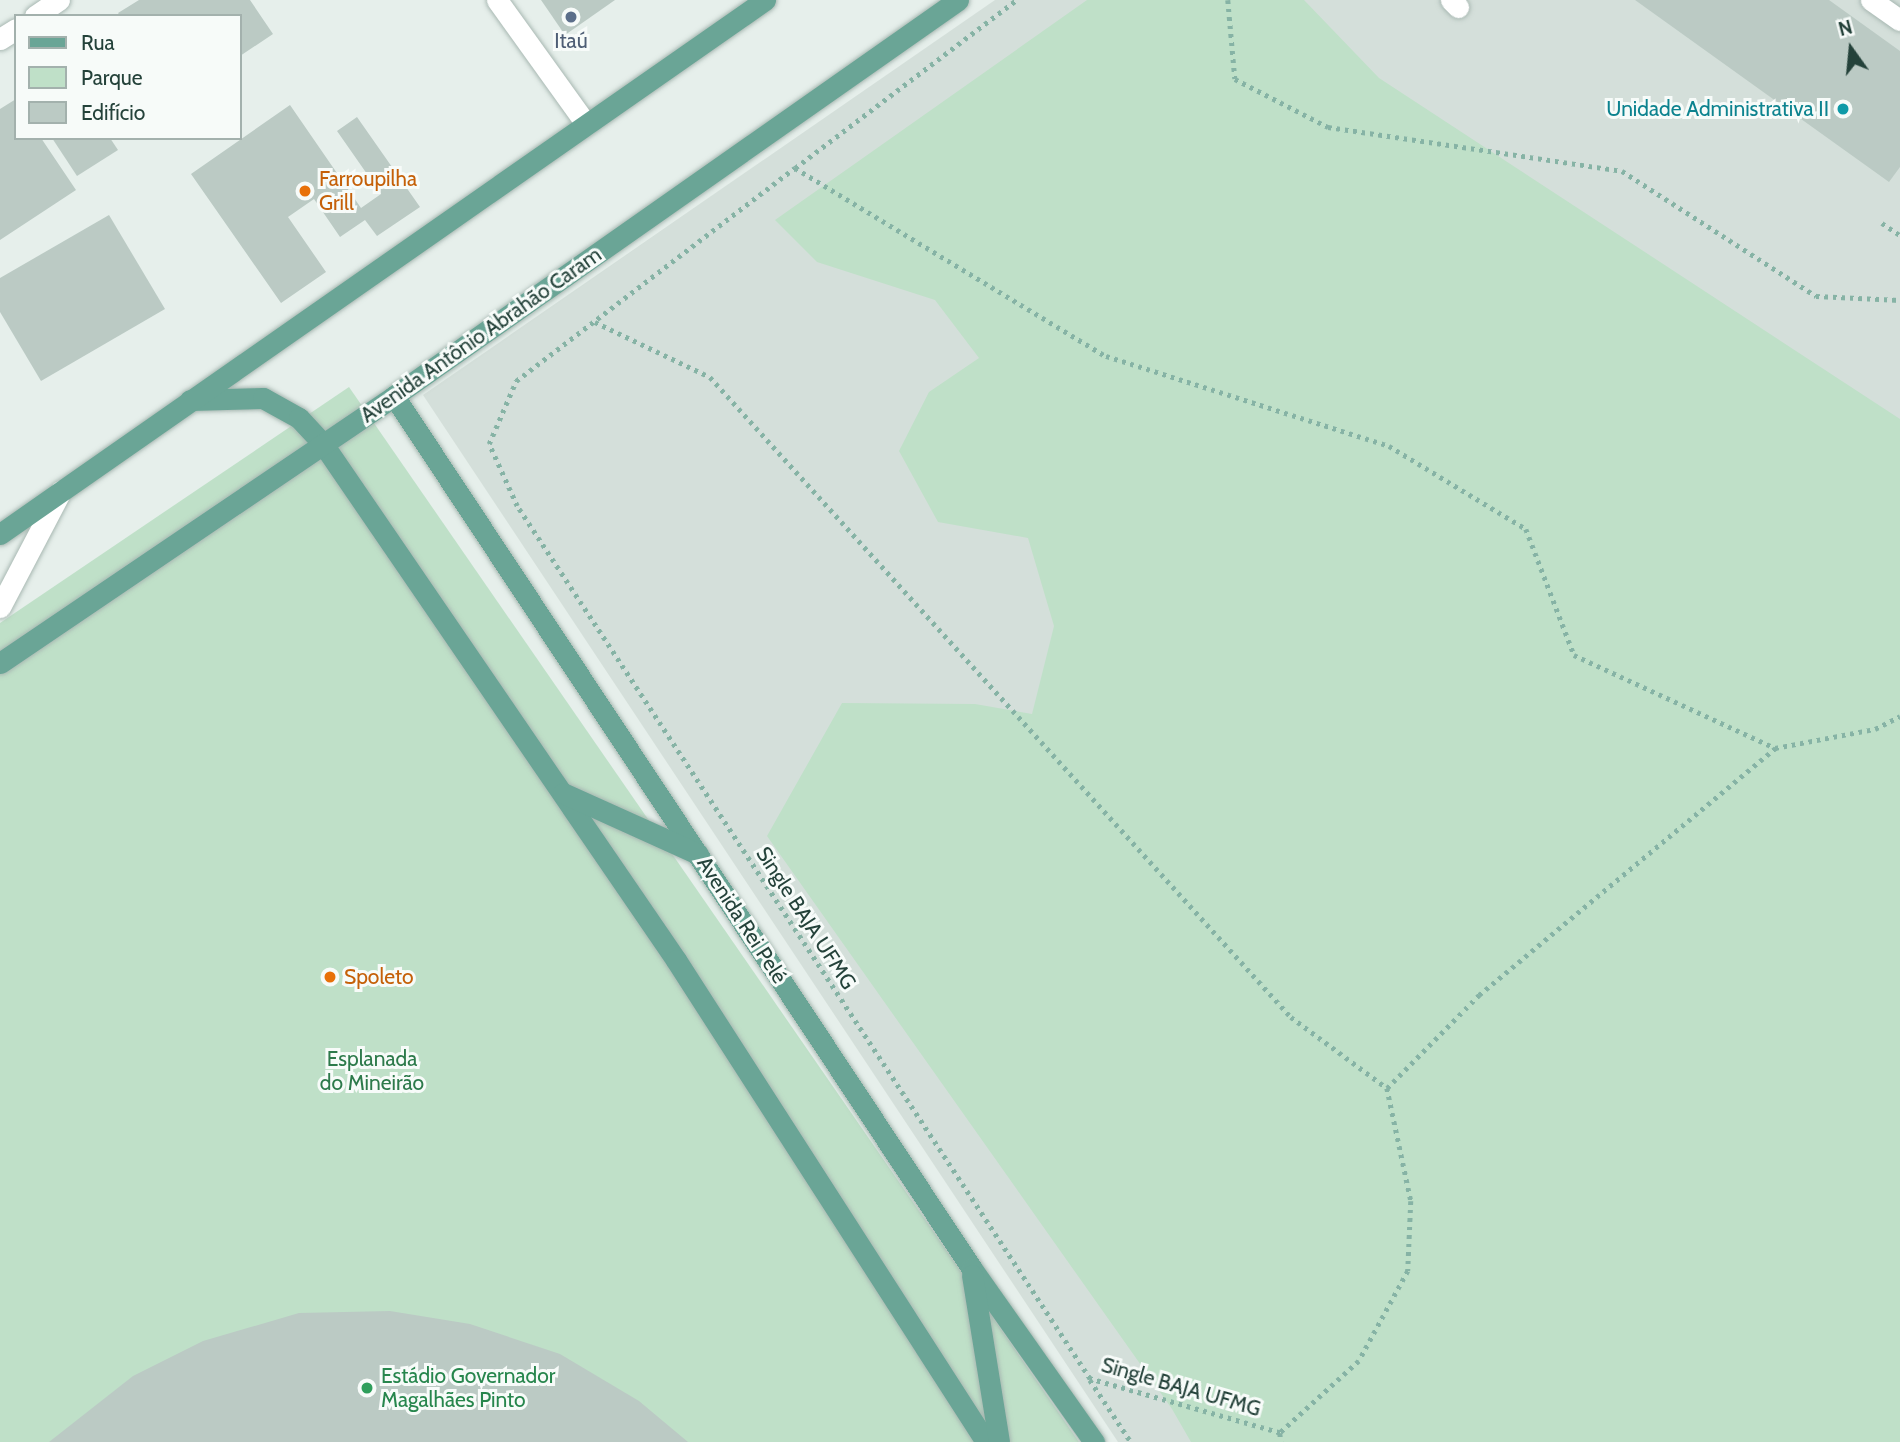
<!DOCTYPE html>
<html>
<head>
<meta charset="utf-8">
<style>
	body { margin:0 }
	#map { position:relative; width:1900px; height:1442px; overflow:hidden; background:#e6efeb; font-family:Cabin,sans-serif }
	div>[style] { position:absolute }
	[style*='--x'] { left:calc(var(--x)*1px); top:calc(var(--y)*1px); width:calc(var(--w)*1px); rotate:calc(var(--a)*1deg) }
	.built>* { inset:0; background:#d4dfda }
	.green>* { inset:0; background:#bfe0c8 }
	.building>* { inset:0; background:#bbcac4 }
	.path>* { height:4.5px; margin-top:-2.25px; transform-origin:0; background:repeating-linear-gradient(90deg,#86b3a5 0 3.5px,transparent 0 8.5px) }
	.roads { filter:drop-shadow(0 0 2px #a8b8b2) drop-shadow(0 0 2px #a8b8b2) }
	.minor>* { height:21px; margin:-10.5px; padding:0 10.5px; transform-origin:10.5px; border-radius:10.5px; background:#fff }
	.major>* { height:21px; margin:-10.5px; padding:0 10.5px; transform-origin:10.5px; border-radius:10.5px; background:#6aa596 }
	.dots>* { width:19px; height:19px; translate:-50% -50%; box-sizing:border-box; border:4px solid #f7fbf9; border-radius:50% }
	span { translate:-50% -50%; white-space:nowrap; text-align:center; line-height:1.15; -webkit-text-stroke:6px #f7fbf9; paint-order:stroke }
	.service-label { font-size:21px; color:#4e5e75 }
	.culture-label { font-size:21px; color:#0d838f }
	.right { translate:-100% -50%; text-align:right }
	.food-label { font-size:21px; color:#c56008 }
	.left { translate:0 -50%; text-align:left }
	.street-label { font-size:21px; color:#24423a }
	.park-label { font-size:21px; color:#2d7a4b }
	.leisure-label { font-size:21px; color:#27864d }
	.legend { position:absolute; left:14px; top:14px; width:228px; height:126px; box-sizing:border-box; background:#f7fbf9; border:2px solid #a3b1ad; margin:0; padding:9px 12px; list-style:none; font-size:21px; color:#24423a }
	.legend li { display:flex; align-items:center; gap:14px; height:35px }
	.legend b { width:35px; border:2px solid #a3b1ad }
	.north { position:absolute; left:1816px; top:14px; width:70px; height:70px; -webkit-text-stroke:5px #f7fbf9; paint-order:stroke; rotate:345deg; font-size:19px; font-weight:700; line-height:28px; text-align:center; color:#24423a }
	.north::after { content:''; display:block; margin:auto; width:24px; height:32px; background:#24423a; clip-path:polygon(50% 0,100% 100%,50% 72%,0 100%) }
</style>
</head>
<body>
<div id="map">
	<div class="built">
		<div style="clip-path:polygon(995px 0,1900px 0,1900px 1442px,1118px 1442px,423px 395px)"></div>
	</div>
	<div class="green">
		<div style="clip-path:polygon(1087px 0,1304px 0,1379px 78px,1900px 419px,1900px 1442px,1191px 1442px,1172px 1409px,767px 836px,842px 703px,975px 704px,1032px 714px,1054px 626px,1028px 538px,938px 522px,899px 451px,929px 392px,979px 358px,935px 300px,817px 262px,775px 220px)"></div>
		<div style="clip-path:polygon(349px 387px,1079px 1442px,0 1442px,0 623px)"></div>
	</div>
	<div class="building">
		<div style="clip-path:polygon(139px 0,250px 0,273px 34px,240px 56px,240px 16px,120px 16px,118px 13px)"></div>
		<div style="clip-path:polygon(541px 0,615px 0,565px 35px)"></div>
		<div style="clip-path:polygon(1635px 0,1829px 0,1900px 51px,1900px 167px,1889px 182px)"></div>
		<div style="clip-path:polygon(16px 99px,16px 138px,41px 138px,76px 190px,0 240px,0 109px)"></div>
		<div style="clip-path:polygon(290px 105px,361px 208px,381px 194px,337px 131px,357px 117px,420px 207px,377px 236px,365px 220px,340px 237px,314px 199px,288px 217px,326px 272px,281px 303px,191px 174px)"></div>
		<div style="clip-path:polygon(52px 138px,110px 138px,118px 150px,77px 176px)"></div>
		<div style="clip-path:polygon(109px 215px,165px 309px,41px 381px,0 312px,0 278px)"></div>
		<div style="clip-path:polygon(390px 1311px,470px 1324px,560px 1354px,639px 1401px,688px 1442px,49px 1442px,133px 1376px,203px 1341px,299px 1313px)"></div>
	</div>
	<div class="path">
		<div style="--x:1228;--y:0;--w:79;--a:84.9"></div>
		<div style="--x:1235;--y:79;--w:105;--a:27.3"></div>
		<div style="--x:1328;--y:127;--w:297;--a:8.5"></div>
		<div style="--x:1622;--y:171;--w:231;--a:32.8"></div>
		<div style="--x:1816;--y:296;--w:84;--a:2.7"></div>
		<div style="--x:795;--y:168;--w:278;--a:-37.2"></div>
		<div style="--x:1882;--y:223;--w:22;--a:34"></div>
		<div style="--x:595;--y:322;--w:127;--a:25.6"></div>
		<div style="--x:710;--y:377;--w:864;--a:47.77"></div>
		<div style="--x:1291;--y:1017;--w:119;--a:36.5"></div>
		<div style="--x:1387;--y:1088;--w:116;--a:78"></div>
		<div style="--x:1411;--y:1201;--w:70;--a:92.5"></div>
		<div style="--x:1408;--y:1271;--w:102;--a:118.6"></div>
		<div style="--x:1359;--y:1361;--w:107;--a:137.7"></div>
		<div style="--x:1280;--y:1433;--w:9;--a:84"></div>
		<div style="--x:1387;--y:1088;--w:131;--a:-45.3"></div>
		<div style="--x:1479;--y:995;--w:386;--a:-39.8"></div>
		<div style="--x:1775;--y:748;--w:102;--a:-10.8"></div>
		<div style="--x:1875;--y:729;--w:28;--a:-27"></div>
		<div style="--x:1090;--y:1380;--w:74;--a:56.5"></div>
		<div style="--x:1280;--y:1433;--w:198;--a:-164.1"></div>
		<div style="--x:1090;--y:1379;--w:1044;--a:-123.28"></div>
		<div style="--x:517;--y:506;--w:68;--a:-114.3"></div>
		<div style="--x:489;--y:444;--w:69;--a:-66.8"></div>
		<div style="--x:516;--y:381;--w:351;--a:-37.4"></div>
		<div style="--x:795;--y:168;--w:363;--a:31.2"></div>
		<div style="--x:1106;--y:356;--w:297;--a:17.6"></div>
		<div style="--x:1389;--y:446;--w:160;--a:31.2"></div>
		<div style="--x:1526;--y:529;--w:135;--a:69.1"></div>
		<div style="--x:1574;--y:655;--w:221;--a:24.8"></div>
	</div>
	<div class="roads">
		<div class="minor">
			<div style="--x:497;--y:0;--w:153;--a:54.3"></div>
			<div style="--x:1451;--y:0;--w:10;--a:45"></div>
			<div style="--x:1871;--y:0;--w:35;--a:35"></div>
			<div style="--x:35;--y:16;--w:29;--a:-34"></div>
			<div style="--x:0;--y:39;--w:19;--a:-32"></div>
			<div style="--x:0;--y:607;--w:131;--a:-62.3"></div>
		</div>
		<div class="major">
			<div style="--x:394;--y:396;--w:1047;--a:56.49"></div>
			<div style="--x:972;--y:1269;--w:212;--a:54.8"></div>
			<div style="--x:190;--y:400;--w:73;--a:-1.6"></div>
			<div style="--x:263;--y:398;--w:41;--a:29.1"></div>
			<div style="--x:299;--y:418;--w:35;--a:47"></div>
			<div style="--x:323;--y:444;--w:625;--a:55.62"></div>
			<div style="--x:676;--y:960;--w:573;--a:57.25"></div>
			<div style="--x:0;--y:534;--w:933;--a:-34.92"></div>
			<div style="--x:0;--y:663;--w:476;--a:-34.1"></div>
			<div style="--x:394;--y:396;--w:689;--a:-35.07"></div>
			<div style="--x:563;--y:793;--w:148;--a:24.3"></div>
			<div style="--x:972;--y:1275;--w:169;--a:80.8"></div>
		</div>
	</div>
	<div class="dots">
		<div style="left:571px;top:17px;background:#5c6f8a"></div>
		<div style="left:1843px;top:109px;background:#0f9aa8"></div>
		<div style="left:305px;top:191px;background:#e8710a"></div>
		<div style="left:330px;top:977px;background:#e8710a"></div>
		<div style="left:367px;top:1388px;background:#2e9e5b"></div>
	</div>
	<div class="service-label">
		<span style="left:571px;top:41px">Itaú</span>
	</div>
	<div class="culture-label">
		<span class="right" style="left:1829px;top:109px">Unidade Administrativa II</span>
	</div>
	<div class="food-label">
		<span class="left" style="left:319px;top:191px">Farroupilha<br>Grill</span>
		<span class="left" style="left:344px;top:977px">Spoleto</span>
	</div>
	<div class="street-label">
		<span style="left:481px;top:335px;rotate:-35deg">Avenida Antônio Abrahão Caram</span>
		<span style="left:806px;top:918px;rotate:57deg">Single BAJA UFMG</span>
		<span style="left:742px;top:920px;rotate:57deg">Avenida Rei Pelé</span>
		<span style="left:1181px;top:1387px;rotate:16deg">Single BAJA UFMG</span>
	</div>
	<div class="park-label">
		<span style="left:372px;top:1071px">Esplanada<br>do Mineirão</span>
	</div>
	<div class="leisure-label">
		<span class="left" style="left:381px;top:1388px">Estádio Governador<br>Magalhães Pinto</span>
	</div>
	<ul class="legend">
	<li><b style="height:9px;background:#6aa596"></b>Rua</li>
	<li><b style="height:19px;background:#bfe0c8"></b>Parque</li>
	<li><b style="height:19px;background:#bbcac4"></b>Edifício</li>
	</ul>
	<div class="north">N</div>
</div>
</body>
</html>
